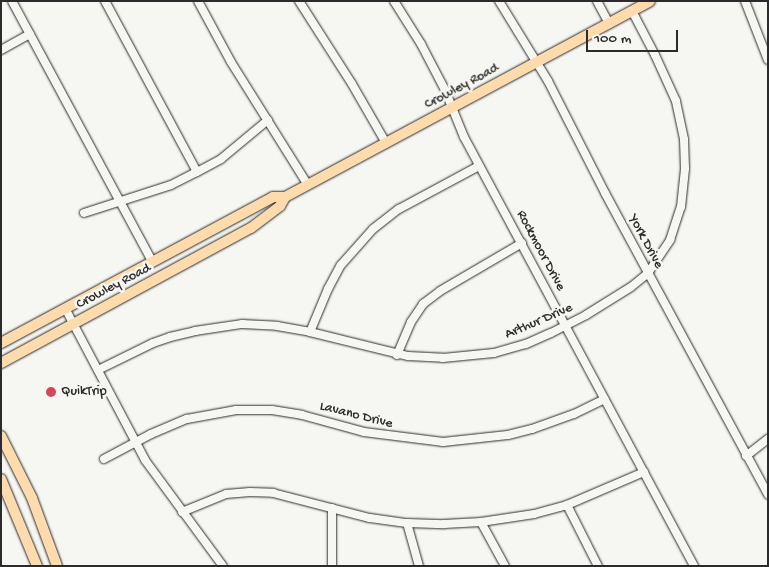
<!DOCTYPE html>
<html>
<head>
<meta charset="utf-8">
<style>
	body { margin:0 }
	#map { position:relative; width:769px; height:567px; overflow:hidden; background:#f6f6f2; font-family:"Gochi Hand",sans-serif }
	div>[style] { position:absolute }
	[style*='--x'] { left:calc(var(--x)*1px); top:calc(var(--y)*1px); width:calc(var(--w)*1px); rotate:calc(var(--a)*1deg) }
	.roads { filter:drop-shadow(0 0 1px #2b2b2b) drop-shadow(0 0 1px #2b2b2b) }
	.minor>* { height:8px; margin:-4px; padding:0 4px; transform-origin:4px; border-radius:4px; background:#f6f6f2 }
	.major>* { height:10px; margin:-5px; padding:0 5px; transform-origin:5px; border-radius:5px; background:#fedbac }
	.dots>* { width:14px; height:14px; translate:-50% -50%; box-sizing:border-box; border:2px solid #f6f6f2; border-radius:50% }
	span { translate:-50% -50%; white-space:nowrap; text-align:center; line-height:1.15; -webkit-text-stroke:5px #f6f6f2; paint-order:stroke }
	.street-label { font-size:14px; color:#2b2b2b }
	.poi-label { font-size:14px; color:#2b2b2b }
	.left { translate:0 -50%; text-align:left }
	.frame { position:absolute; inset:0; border:2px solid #2b2b2b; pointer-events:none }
	.scale { position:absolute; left:586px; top:30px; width:92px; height:22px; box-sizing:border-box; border:2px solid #2b2b2b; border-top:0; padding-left:6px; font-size:15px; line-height:18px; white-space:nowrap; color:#2b2b2b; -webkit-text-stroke:4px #f6f6f2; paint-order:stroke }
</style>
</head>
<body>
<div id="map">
	<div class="roads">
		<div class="minor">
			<div style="--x:12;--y:1;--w:295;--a:61.7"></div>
			<div style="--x:105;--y:1;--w:194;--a:61.7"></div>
			<div style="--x:198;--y:1;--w:69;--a:61.6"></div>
			<div style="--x:231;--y:62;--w:145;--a:58"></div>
			<div style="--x:299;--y:1;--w:98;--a:57.4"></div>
			<div style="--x:352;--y:84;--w:68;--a:60"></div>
			<div style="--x:394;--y:1;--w:51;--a:57.9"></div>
			<div style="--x:421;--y:44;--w:52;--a:62.4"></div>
			<div style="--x:445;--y:90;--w:51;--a:68"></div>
			<div style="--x:464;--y:137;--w:487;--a:61.8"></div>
			<div style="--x:499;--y:1;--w:94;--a:58.5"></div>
			<div style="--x:548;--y:81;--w:126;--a:63"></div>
			<div style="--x:605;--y:193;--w:343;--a:61.6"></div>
			<div style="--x:597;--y:1;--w:26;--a:62"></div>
			<div style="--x:745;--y:1;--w:63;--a:68.7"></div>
			<div style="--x:1;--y:50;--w:33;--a:-29"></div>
			<div style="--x:84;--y:213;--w:91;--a:-17.8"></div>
			<div style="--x:171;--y:185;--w:29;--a:-27"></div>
			<div style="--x:197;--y:172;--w:27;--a:-28"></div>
			<div style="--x:221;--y:159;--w:61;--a:-39.7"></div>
			<div style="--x:65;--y:308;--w:172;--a:62.2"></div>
			<div style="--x:145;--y:460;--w:132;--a:53.7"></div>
			<div style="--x:310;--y:332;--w:47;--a:-67.3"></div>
			<div style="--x:328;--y:289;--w:27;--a:-62"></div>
			<div style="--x:341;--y:265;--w:48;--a:-48.4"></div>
			<div style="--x:373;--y:229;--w:33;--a:-38"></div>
			<div style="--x:399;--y:209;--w:91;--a:-28.3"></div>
			<div style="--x:397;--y:355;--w:36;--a:-67"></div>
			<div style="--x:411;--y:322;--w:22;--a:-56"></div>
			<div style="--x:423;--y:304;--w:21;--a:-37"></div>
			<div style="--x:440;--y:291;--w:95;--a:-30.3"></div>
			<div style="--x:98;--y:370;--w:61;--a:-26.1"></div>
			<div style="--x:153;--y:343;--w:18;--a:-19"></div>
			<div style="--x:170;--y:337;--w:26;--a:-13"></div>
			<div style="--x:195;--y:331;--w:48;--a:-8.5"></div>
			<div style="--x:242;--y:324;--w:35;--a:3"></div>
			<div style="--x:277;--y:326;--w:34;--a:10"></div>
			<div style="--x:310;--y:332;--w:101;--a:13.8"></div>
			<div style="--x:408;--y:356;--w:35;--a:3"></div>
			<div style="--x:443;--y:358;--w:51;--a:-5.6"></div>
			<div style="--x:494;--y:353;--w:33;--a:-16"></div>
			<div style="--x:526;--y:344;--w:27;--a:-24"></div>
			<div style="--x:551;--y:333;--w:39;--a:-27"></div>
			<div style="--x:586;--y:315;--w:53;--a:-31.9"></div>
			<div style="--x:631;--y:287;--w:22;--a:-39"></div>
			<div style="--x:648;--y:273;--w:40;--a:-56"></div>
			<div style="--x:670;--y:240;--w:35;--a:-72"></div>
			<div style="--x:681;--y:207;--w:39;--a:-84"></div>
			<div style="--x:685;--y:168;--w:29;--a:-92"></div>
			<div style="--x:684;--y:139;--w:39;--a:-102"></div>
			<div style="--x:676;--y:101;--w:51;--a:-114.5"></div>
			<div style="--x:655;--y:55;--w:50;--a:-117.6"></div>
			<div style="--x:746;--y:456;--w:28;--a:-38"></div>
			<div style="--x:104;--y:459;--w:53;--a:-28"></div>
			<div style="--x:151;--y:434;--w:39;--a:-23"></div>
			<div style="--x:187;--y:419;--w:50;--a:-10.4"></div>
			<div style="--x:236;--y:410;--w:36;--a:0"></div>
			<div style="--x:272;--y:410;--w:30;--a:9"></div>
			<div style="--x:302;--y:415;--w:64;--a:15.3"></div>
			<div style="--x:364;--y:432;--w:80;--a:7.2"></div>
			<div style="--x:443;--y:442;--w:65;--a:-6.1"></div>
			<div style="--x:508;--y:435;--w:25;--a:-14"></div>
			<div style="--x:532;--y:429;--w:45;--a:-19.7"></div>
			<div style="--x:574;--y:414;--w:34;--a:-26"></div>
			<div style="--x:567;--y:505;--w:68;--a:63.1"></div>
			<div style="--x:182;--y:512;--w:48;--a:-22.2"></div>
			<div style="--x:226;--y:494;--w:24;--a:-5"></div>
			<div style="--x:250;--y:492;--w:23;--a:2"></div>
			<div style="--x:273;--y:493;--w:100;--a:14.5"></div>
			<div style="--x:370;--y:518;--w:37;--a:8"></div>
			<div style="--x:407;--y:523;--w:37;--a:2"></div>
			<div style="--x:444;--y:524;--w:37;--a:-3"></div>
			<div style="--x:481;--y:522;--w:54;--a:-8.6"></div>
			<div style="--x:534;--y:514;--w:34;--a:-15"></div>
			<div style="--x:567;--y:505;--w:84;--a:-23.2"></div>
			<div style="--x:481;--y:522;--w:50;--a:61.4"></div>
			<div style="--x:407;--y:523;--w:45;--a:74.4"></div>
			<div style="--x:332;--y:566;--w:58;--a:-90"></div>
		</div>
		<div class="major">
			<div style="--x:1;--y:343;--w:309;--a:-28.2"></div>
			<div style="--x:273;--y:197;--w:12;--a:0"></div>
			<div style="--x:285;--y:197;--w:414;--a:-28.2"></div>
			<div style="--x:1;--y:363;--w:284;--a:-28.4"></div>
			<div style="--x:251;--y:228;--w:36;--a:-37"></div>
			<div style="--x:280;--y:206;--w:10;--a:-61"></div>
			<div style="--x:1;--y:436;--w:69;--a:63.4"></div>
			<div style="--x:32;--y:498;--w:72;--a:69.8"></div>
			<div style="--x:1;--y:479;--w:94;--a:67.5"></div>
		</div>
	</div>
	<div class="dots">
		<div style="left:51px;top:392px;background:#d1495b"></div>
	</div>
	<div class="street-label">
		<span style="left:462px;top:87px;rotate:-28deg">Crowley Road</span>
		<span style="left:645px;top:242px;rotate:62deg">York Drive</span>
		<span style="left:540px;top:251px;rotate:62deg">Rockmoor Drive</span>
		<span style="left:114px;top:287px;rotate:-28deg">Crowley Road</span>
		<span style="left:539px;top:322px;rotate:-23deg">Arthur Drive</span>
		<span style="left:356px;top:416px;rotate:14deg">Lavano Drive</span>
	</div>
	<div class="poi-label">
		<span class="left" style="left:61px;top:392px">QuikTrip</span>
	</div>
	<div class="frame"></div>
	<div class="scale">100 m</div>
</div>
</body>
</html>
